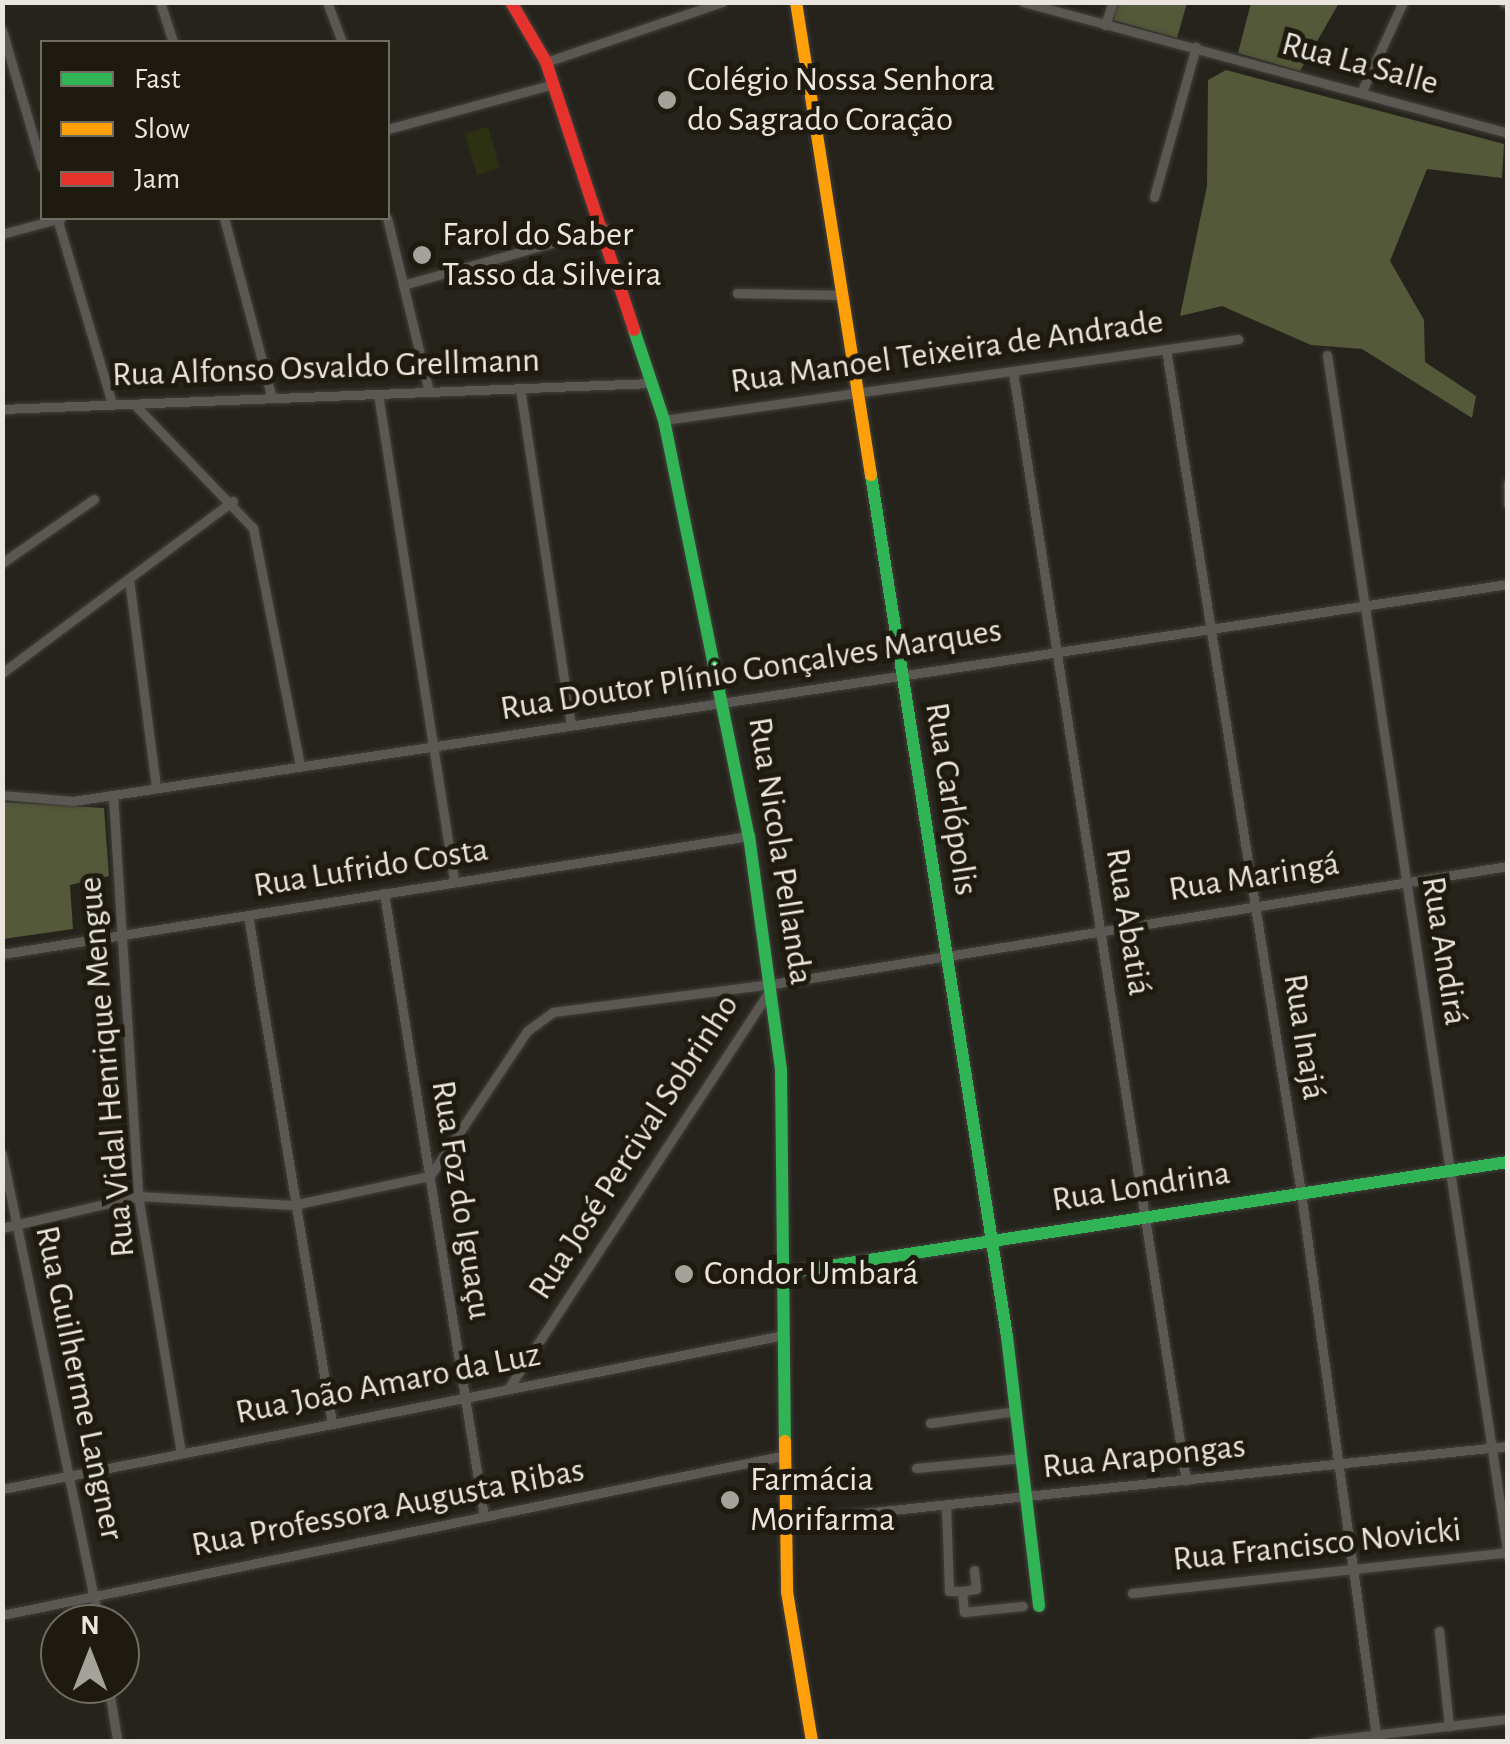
<!DOCTYPE html>
<html>
<head>
<meta charset="utf-8">
<style>
	body { margin:0 }
	#map { position:relative; width:1510px; height:1744px; overflow:hidden; background:#25231c; font-family:"Alegreya Sans",sans-serif }
	div>[style] { position:absolute }
	[style*='--x'] { left:calc(var(--x)*1px); top:calc(var(--y)*1px); width:calc(var(--w)*1px); rotate:calc(var(--a)*1deg) }
	.green>* { inset:0; background:#2c3112; transform-origin:0 0 }
	.forest>* { inset:0; background:#535939 }
	.roads { filter:drop-shadow(0 0 2px #42403a) drop-shadow(0 0 2px #42403a) }
	.street>* { height:9px; margin:-4.5px; padding:0 4.5px; transform-origin:4.5px; border-radius:4.5px; background:#5b5853 }
	.fast>* { height:12px; margin:-6px; padding:0 6px; transform-origin:6px; border-radius:6px; background:#30b455 }
	.slow>* { height:12px; margin:-6px; padding:0 6px; transform-origin:6px; border-radius:6px; background:#ff9f0a }
	.jam>* { height:12px; margin:-6px; padding:0 6px; transform-origin:6px; border-radius:6px; background:#e5322d }
	.dots>* { width:28px; height:28px; translate:-50% -50%; box-sizing:border-box; border:5px solid #1f1a0f; border-radius:50% }
	span { translate:-50% -50%; white-space:nowrap; text-align:center; line-height:1.15; -webkit-text-stroke:10px #1f1a0f; paint-order:stroke }
	.street-label { font-size:35px; color:#eae6df }
	.poi-label { font-size:35px; color:#eae6df }
	.left { translate:0 -50%; text-align:left }
	.frame { position:absolute; inset:0; border:5px solid #eae6df; pointer-events:none }
	.legend { position:absolute; left:40px; top:40px; width:350px; height:180px; box-sizing:border-box; background:#1f1a0f; border:2px solid #706c62; margin:0; padding:12px 18px; list-style:none; font-size:30px; color:#eae6df }
	.legend li { display:flex; align-items:center; gap:20px; height:50px }
	.legend b { width:50px; border:2px solid #706c62 }
	.north { position:absolute; left:40px; top:1604px; width:100px; height:100px; box-sizing:border-box; background:#1f1a0f; border:2px solid #706c62; border-radius:50%; rotate:0deg; font-size:28px; font-weight:700; line-height:40px; text-align:center; color:#eae6df }
	.north::after { content:''; display:block; margin:auto; width:35px; height:45px; background:#a5a29b; clip-path:polygon(50% 0,100% 100%,50% 72%,0 100%) }
</style>
</head>
<body>
<div id="map">
	<div class="green">
		<div style="left:488px;top:127px;width:43px;height:24px;rotate:74deg"></div>
	</div>
	<div class="forest">
		<div style="clip-path:polygon(1118px 3px,1118px 2px,1187px 3px,1177px 38px,1113px 20px)"></div>
		<div style="clip-path:polygon(1251px 3px,1251px 2px,1339px 3px,1300px 71px,1238px 53px)"></div>
		<div style="clip-path:polygon(1226px 70px,1504px 144px,1502px 178px,1427px 169px,1390px 261px,1424px 320px,1425px 362px,1476px 396px,1472px 418px,1362px 349px,1311px 345px,1222px 306px,1180px 316px,1207px 186px,1208px 80px)"></div>
		<div style="clip-path:polygon(2px 802px,104px 808px,109px 876px,70px 885px,73px 929px,3px 939px)"></div>
	</div>
	<div class="roads">
		<div class="street">
			<div style="--x:160;--y:2;--w:42;--a:72"></div>
			<div style="--x:327;--y:2;--w:43;--a:69.4"></div>
			<div style="--x:1023;--y:2;--w:502;--a:15.12"></div>
			<div style="--x:1503;--y:2;--w:5;--a:22"></div>
			<div style="--x:1105;--y:25;--w:24;--a:-71"></div>
			<div style="--x:2;--y:30;--w:143;--a:73.7"></div>
			<div style="--x:546;--y:62;--w:186;--a:-18.8"></div>
			<div style="--x:1361;--y:93;--w:100;--a:-65.2"></div>
			<div style="--x:388;--y:129;--w:172;--a:-15.2"></div>
			<div style="--x:1154;--y:197;--w:156;--a:-74.4"></div>
			<div style="--x:57;--y:218;--w:194;--a:73.5"></div>
			<div style="--x:224;--y:218;--w:186;--a:75.1"></div>
			<div style="--x:387;--y:218;--w:179;--a:76.4"></div>
			<div style="--x:2;--y:234;--w:61;--a:-15.2"></div>
			<div style="--x:403;--y:285;--w:209;--a:-15.8"></div>
			<div style="--x:737;--y:293;--w:105;--a:1.1"></div>
			<div style="--x:1166;--y:349;--w:855;--a:80.91"></div>
			<div style="--x:1301;--y:1193;--w:547;--a:82.12"></div>
			<div style="--x:1327;--y:355;--w:1215;--a:81.43"></div>
			<div style="--x:1013;--y:372;--w:1122;--a:81.13"></div>
			<div style="--x:520;--y:388;--w:341;--a:81.4"></div>
			<div style="--x:378;--y:394;--w:494;--a:81.1"></div>
			<div style="--x:134;--y:404;--w:172;--a:46.2"></div>
			<div style="--x:253;--y:528;--w:243;--a:78.8"></div>
			<div style="--x:2;--y:409;--w:651;--a:-2.29"></div>
			<div style="--x:664;--y:420;--w:580;--a:-8.03"></div>
			<div style="--x:1508;--y:483;--w:21;--a:90"></div>
			<div style="--x:2;--y:563;--w:112;--a:-34.8"></div>
			<div style="--x:129;--y:579;--w:211;--a:82.6"></div>
			<div style="--x:2;--y:673;--w:288;--a:-36.7"></div>
			<div style="--x:2;--y:795;--w:71;--a:4.8"></div>
			<div style="--x:73;--y:801;--w:1451;--a:-8.6"></div>
			<div style="--x:113;--y:795;--w:402;--a:86.4"></div>
			<div style="--x:138;--y:1196;--w:260;--a:80.5"></div>
			<div style="--x:384;--y:893;--w:631;--a:80.88"></div>
			<div style="--x:248;--y:915;--w:515;--a:80.61"></div>
			<div style="--x:2;--y:954;--w:756;--a:-8.98"></div>
			<div style="--x:2;--y:1154;--w:480;--a:78.3"></div>
			<div style="--x:2;--y:1228;--w:140;--a:-13.2"></div>
			<div style="--x:138;--y:1196;--w:155;--a:3.3"></div>
			<div style="--x:293;--y:1205;--w:140;--a:-12"></div>
			<div style="--x:430;--y:1176;--w:174;--a:-56.2"></div>
			<div style="--x:527;--y:1031;--w:32;--a:-36"></div>
			<div style="--x:553;--y:1012;--w:222;--a:-7.3"></div>
			<div style="--x:773;--y:984;--w:744;--a:-9.12"></div>
			<div style="--x:508;--y:1389;--w:475;--a:-56.7"></div>
			<div style="--x:930;--y:1423;--w:88;--a:-7.9"></div>
			<div style="--x:916;--y:1468;--w:106;--a:-5.4"></div>
			<div style="--x:2;--y:1489;--w:797;--a:-11.14"></div>
			<div style="--x:946;--y:1505;--w:86;--a:88"></div>
			<div style="--x:949;--y:1591;--w:13;--a:0"></div>
			<div style="--x:962;--y:1591;--w:21;--a:85"></div>
			<div style="--x:964;--y:1612;--w:59;--a:-5.8"></div>
			<div style="--x:786;--y:1521;--w:726;--a:-5.93"></div>
			<div style="--x:962;--y:1591;--w:14;--a:-8"></div>
			<div style="--x:976;--y:1589;--w:19;--a:-96"></div>
			<div style="--x:1132;--y:1593;--w:378;--a:-6.2"></div>
			<div style="--x:2;--y:1615;--w:800;--a:-11.53"></div>
			<div style="--x:1439;--y:1631;--w:96;--a:84"></div>
			<div style="--x:108;--y:1684;--w:56;--a:80.7"></div>
			<div style="--x:1314;--y:1742;--w:195;--a:-6.8"></div>
		</div>
		<div class="fast">
			<div style="--x:634;--y:330;--w:95;--a:71.6"></div>
			<div style="--x:664;--y:420;--w:425;--a:78.5"></div>
			<div style="--x:749;--y:836;--w:235;--a:82.2"></div>
			<div style="--x:781;--y:1069;--w:372;--a:89.4"></div>
			<div style="--x:871;--y:475;--w:873;--a:81.03"></div>
			<div style="--x:1007;--y:1337;--w:271;--a:83.2"></div>
			<div style="--x:784;--y:1273;--w:732;--a:-8.72"></div>
		</div>
		<div class="slow">
			<div style="--x:796;--y:2;--w:479;--a:81"></div>
			<div style="--x:785;--y:1441;--w:151;--a:89.2"></div>
			<div style="--x:787;--y:1592;--w:152;--a:80.5"></div>
		</div>
		<div class="jam">
			<div style="--x:511;--y:2;--w:69;--a:59.7"></div>
			<div style="--x:546;--y:62;--w:282;--a:71.8"></div>
		</div>
	</div>
	<div class="dots">
		<div style="left:667px;top:100px;background:#a5a29b"></div>
		<div style="left:422px;top:255px;background:#a5a29b"></div>
		<div style="left:684px;top:1274px;background:#a5a29b"></div>
		<div style="left:730px;top:1500px;background:#a5a29b"></div>
	</div>
	<div class="street-label">
		<span style="left:1360px;top:64px;rotate:15deg">Rua La Salle</span>
		<span style="left:947px;top:352px;rotate:-8deg">Rua Manoel Teixeira de Andrade</span>
		<span style="left:326px;top:368px;rotate:-2deg">Rua Alfonso Osvaldo Grellmann</span>
		<span style="left:751px;top:670px;rotate:-9deg">Rua Doutor Plínio Gonçalves Marques</span>
		<span style="left:951px;top:799px;rotate:81deg">Rua Carlópolis</span>
		<span style="left:780px;top:851px;rotate:81deg">Rua Nicola Pellanda</span>
		<span style="left:371px;top:868px;rotate:-9deg">Rua Lufrido Costa</span>
		<span style="left:1254px;top:877px;rotate:-9deg">Rua Maringá</span>
		<span style="left:1128px;top:922px;rotate:81deg">Rua Abatiá</span>
		<span style="left:1444px;top:951px;rotate:81deg">Rua Andirá</span>
		<span style="left:1304px;top:1037px;rotate:81deg">Rua Inajá</span>
		<span style="left:107px;top:1067px;rotate:-95deg">Rua Vidal Henrique Mengue</span>
		<span style="left:634px;top:1147px;rotate:-57deg">Rua José Percival Sobrinho</span>
		<span style="left:1141px;top:1187px;rotate:-9deg">Rua Londrina</span>
		<span style="left:461px;top:1200px;rotate:81deg">Rua Foz do Iguaçu</span>
		<span style="left:79px;top:1383px;rotate:78deg">Rua Guilherme Langner</span>
		<span style="left:388px;top:1384px;rotate:-11deg">Rua João Amaro da Luz</span>
		<span style="left:1144px;top:1457px;rotate:-6deg">Rua Arapongas</span>
		<span style="left:388px;top:1508px;rotate:-11deg">Rua Professora Augusta Ribas</span>
		<span style="left:1317px;top:1545px;rotate:-6deg">Rua Francisco Novicki</span>
	</div>
	<div class="poi-label">
		<span class="left" style="left:687px;top:100px">Colégio Nossa Senhora<br>do Sagrado Coração</span>
		<span class="left" style="left:442px;top:255px">Farol do Saber<br>Tasso da Silveira</span>
		<span class="left" style="left:704px;top:1274px">Condor Umbará</span>
		<span class="left" style="left:750px;top:1500px">Farmácia<br>Morifarma</span>
	</div>
	<div class="frame"></div>
	<ul class="legend">
	<li><b style="height:12px;background:#30b455"></b>Fast</li>
	<li><b style="height:12px;background:#ff9f0a"></b>Slow</li>
	<li><b style="height:12px;background:#e5322d"></b>Jam</li>
	</ul>
	<div class="north">N</div>
</div>
</body>
</html>
